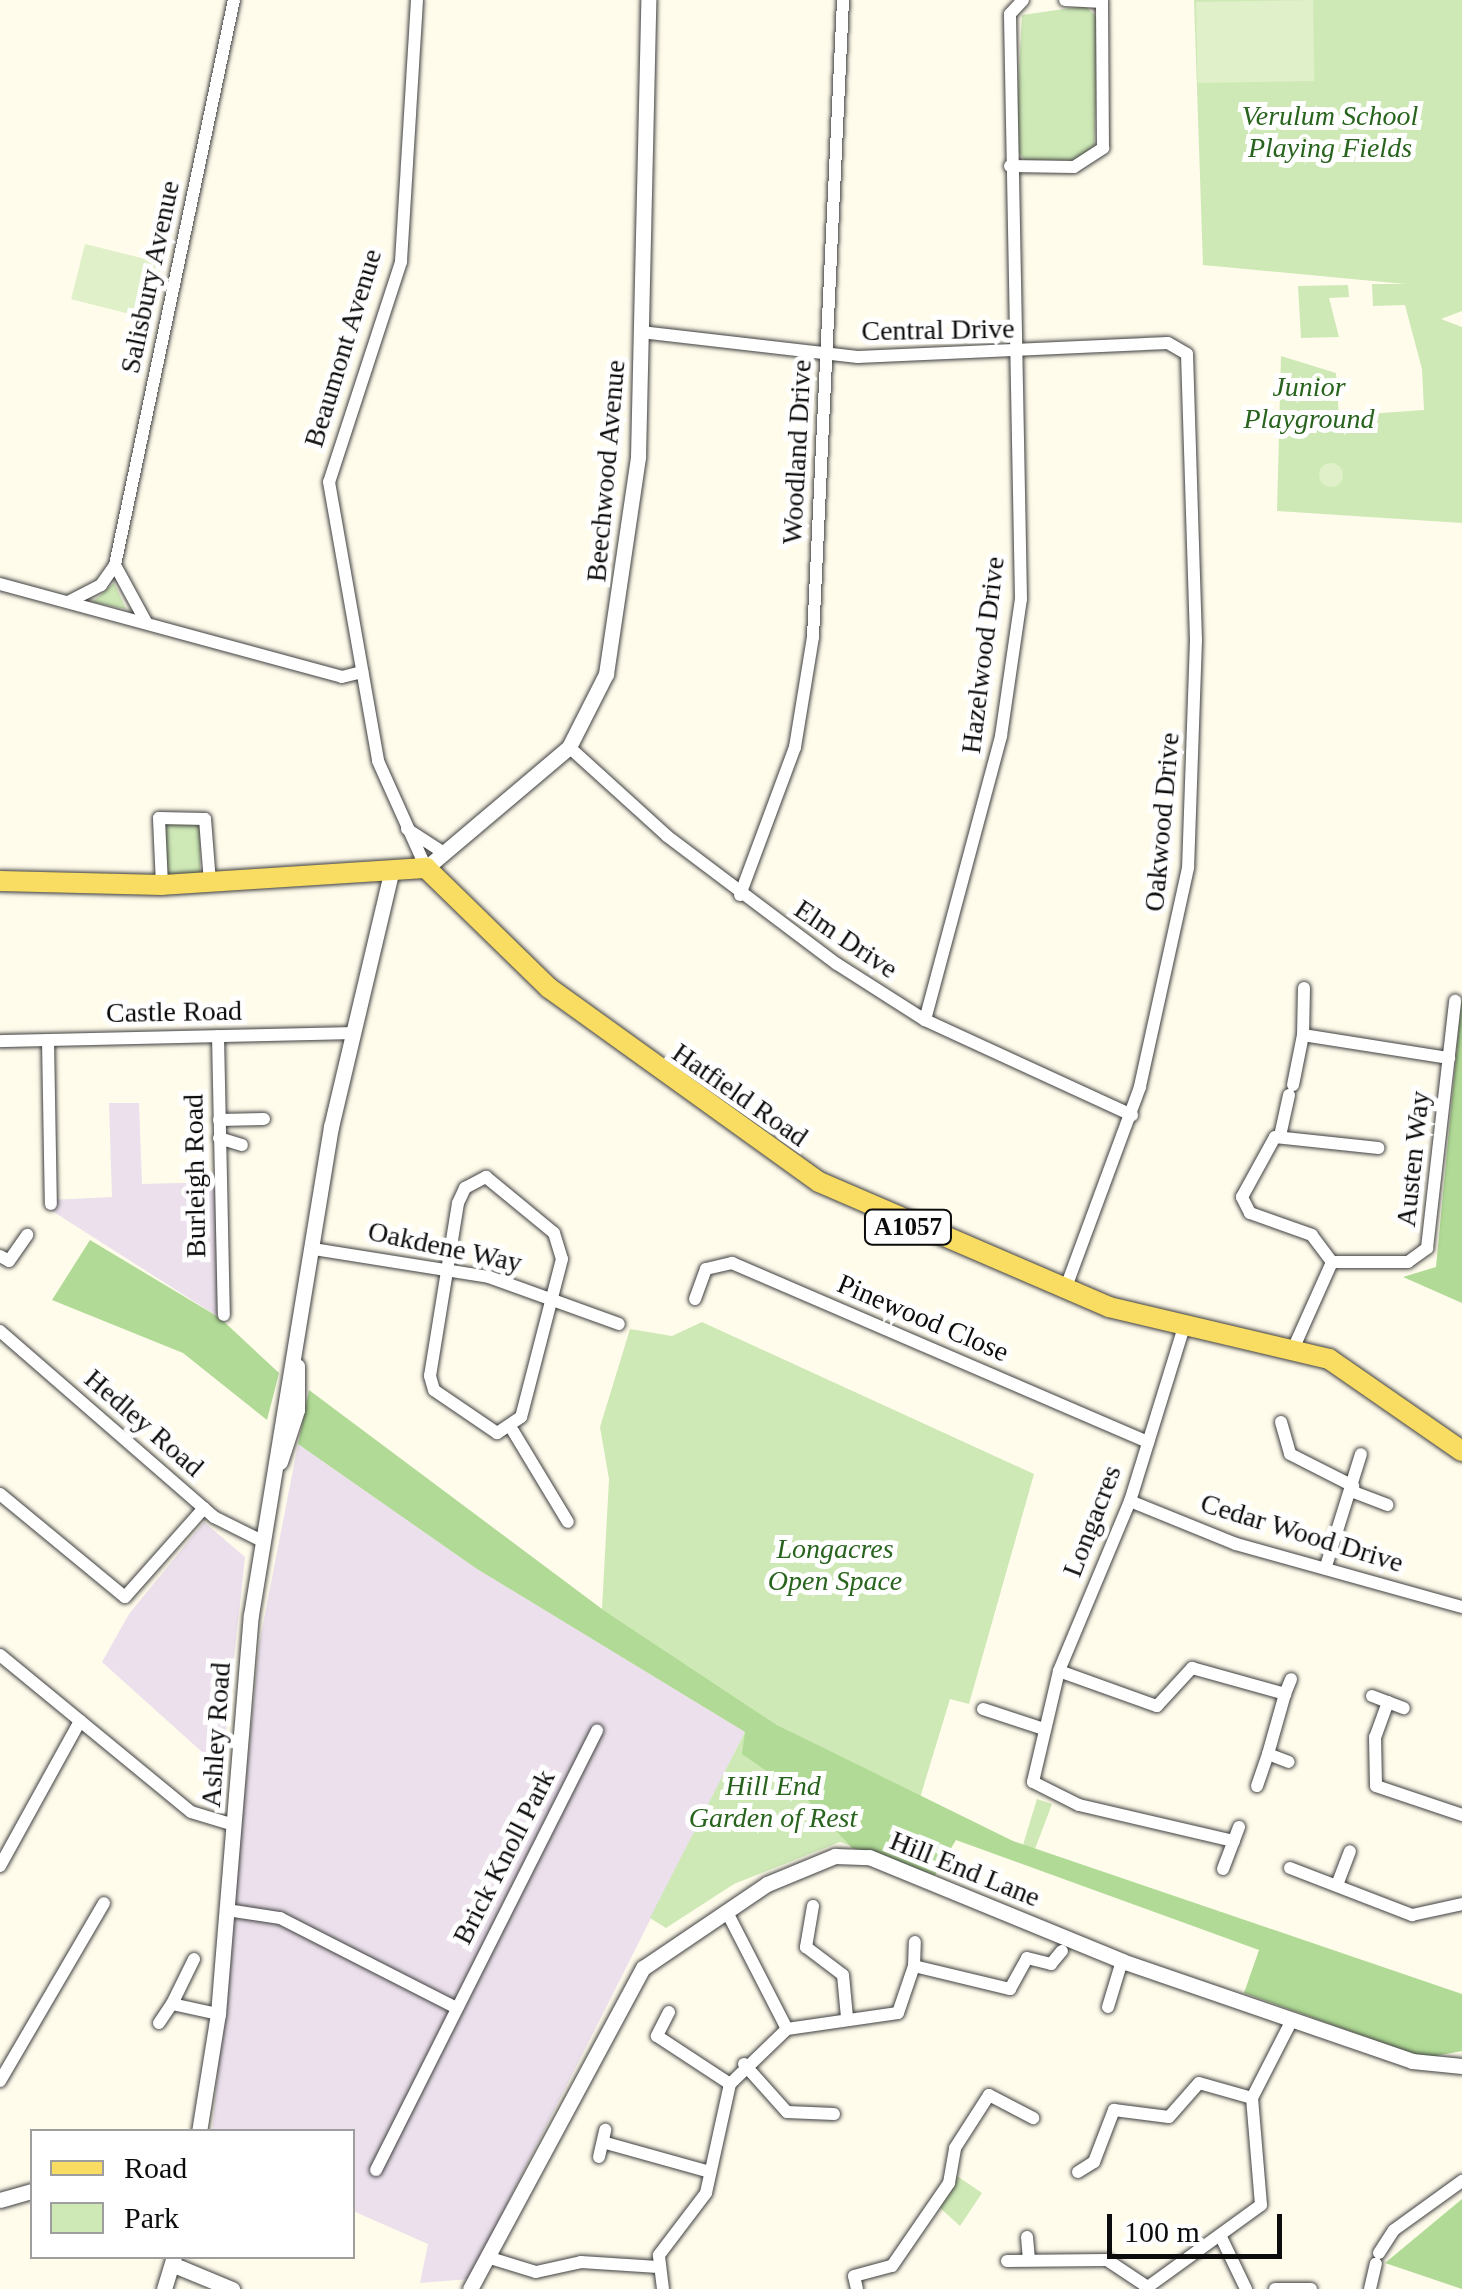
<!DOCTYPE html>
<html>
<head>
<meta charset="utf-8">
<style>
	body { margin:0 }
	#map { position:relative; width:1462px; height:2289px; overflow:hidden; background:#fffcec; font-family:Georgia,serif }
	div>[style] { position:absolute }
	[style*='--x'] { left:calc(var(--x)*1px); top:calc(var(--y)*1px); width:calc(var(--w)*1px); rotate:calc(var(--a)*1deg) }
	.industrial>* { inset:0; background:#ebe0ec }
	.green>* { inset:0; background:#cee9b6; transform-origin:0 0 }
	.forest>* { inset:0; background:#b0da95 }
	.pitch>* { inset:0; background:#e0f0c8; transform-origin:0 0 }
	.round { border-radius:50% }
	.roads { filter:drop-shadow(0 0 2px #3f3f3f) drop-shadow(0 0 2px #3f3f3f) }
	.minor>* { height:12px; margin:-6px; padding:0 6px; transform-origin:6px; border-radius:6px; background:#fff }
	.tertiary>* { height:15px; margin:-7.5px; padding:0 7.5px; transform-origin:7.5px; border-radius:7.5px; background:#fff }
	.primary>* { height:20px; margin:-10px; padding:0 10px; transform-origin:10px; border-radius:10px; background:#f9dc62 }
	span { translate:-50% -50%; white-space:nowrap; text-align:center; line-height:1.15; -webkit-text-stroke:10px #fff; paint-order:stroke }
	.shield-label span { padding:2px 8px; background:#fff; border:2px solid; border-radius:8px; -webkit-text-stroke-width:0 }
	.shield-label { font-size:25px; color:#0c0c0c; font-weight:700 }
	.park-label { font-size:28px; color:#28641d; font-style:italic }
	.street-label { font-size:28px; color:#0c0c0c }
	.legend { position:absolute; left:30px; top:2129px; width:325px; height:130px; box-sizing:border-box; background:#fff; border:2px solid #9e9e9e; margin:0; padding:12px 18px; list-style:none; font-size:30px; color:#0c0c0c }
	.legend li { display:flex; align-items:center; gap:20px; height:50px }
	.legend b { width:50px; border:2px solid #9e9e9e }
	.scale { position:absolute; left:1107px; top:2214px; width:175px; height:45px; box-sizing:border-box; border:5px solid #0c0c0c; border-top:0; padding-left:12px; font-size:30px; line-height:35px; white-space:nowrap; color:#0c0c0c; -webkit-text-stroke:8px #fff; paint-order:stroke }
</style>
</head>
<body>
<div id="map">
	<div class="industrial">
		<div style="clip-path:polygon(109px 1103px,139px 1103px,142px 1184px,216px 1182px,220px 1318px,49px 1209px,50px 1200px,112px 1197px)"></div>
		<div style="clip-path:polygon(298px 1444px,477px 1569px,745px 1732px,469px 2279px,420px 2283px,428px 2244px,353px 2211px,352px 2132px,212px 2132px,259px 1645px)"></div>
		<div style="clip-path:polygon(204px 1522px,245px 1557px,222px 1770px,102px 1662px,129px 1614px)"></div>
	</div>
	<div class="green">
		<div style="clip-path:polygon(1194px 0,1462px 0,1462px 311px,1441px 319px,1462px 327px,1462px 523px,1277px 511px,1281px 356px,1336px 373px,1339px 416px,1424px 410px,1422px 369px,1405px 305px,1373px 306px,1372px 284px,1405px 284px,1203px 265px)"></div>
		<div style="clip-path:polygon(1085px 6px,1099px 19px,1094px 151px,1076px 161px,1025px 160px,1015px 148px,1022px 15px)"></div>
		<div style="clip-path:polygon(1348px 285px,1349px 297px,1329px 298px,1339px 337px,1301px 338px,1298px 286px)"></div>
		<div style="clip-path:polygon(114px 583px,126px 609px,92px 602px,103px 593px)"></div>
		<div style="left:160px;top:819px;width:40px;height:62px"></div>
		<div style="clip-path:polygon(702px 1322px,1034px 1474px,969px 1704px,950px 1699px,920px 1798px,777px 1725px,602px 1609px,609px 1479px,600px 1427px,630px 1329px,672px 1336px)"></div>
		<div style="clip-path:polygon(745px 1732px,934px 1826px,915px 1868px,840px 1842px,734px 1884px,666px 1928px,650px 1918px)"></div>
		<div style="clip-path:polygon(1037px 1799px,1052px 1804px,1035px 1849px,1023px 1845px)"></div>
		<div style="clip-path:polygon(957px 2176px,982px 2193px,960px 2226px,939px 2207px)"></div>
	</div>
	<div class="forest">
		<div style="clip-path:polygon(1462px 994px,1462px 1303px,1403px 1277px,1436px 1267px)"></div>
		<div style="clip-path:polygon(90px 1240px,220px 1318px,279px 1373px,267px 1420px,183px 1353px,52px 1300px)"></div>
		<div style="clip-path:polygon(309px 1390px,602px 1609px,777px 1725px,1013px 1841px,1462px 1994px,1462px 2051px,1425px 2058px,1244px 1993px,1259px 1950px,956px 1840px,935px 1875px,852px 1848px,806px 1798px,742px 1754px,745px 1732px,477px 1569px,298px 1444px)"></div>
		<div style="clip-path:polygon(1462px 2199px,1462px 2289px,1385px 2263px)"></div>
	</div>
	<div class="pitch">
		<div style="left:1313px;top:0;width:81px;height:117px;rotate:89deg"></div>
		<div style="left:85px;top:244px;width:79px;height:57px;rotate:14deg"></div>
		<div class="round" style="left:1319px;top:463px;width:24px;height:24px"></div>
	</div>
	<div class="roads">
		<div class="minor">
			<div style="--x:417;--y:0;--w:262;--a:93.5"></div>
			<div style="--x:401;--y:262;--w:231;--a:108.1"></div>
			<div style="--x:329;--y:482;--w:283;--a:80"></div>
			<div style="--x:378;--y:761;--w:117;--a:65.8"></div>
			<div style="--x:1065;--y:0;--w:37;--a:3"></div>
			<div style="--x:1010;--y:166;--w:64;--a:0.9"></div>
			<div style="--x:1074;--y:167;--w:35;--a:-33"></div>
			<div style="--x:1103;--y:148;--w:148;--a:-90.4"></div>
			<div style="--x:641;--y:332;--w:218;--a:6.6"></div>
			<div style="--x:858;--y:357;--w:310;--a:-2.6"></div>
			<div style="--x:1168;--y:343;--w:22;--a:30"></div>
			<div style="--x:1187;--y:354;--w:286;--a:88.2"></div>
			<div style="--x:1196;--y:640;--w:228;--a:92"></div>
			<div style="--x:1188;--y:868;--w:224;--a:102.4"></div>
			<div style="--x:1140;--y:1087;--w:216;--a:110.3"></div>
			<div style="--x:115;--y:565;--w:65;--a:61.5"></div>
			<div style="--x:0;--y:584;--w:354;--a:15.2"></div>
			<div style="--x:342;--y:677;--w:21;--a:-14"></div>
			<div style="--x:68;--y:602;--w:37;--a:-27"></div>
			<div style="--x:101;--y:585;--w:24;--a:-55"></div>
			<div style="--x:115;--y:565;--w:577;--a:-78.11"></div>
			<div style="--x:569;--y:747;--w:132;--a:42.2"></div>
			<div style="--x:667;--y:836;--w:213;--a:37"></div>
			<div style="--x:837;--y:964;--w:104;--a:32.5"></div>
			<div style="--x:925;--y:1020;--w:228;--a:24.7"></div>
			<div style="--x:407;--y:829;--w:40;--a:32.9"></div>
			<div style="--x:162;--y:885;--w:67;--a:-92.6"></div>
			<div style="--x:159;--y:818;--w:46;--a:1.2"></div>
			<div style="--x:205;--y:819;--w:64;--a:85.5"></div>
			<div style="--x:740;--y:895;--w:158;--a:-69.6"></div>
			<div style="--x:795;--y:747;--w:111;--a:-80.7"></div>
			<div style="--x:813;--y:637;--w:638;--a:-87.3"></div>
			<div style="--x:1304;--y:988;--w:47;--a:91.2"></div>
			<div style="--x:1303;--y:1035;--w:148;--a:9"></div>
			<div style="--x:925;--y:1020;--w:294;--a:-75"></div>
			<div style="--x:1001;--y:736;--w:138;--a:-81.7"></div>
			<div style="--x:1021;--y:599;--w:585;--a:-91.08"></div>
			<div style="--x:1010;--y:14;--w:19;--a:-47"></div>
			<div style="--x:218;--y:1036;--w:279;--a:88.8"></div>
			<div style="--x:48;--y:1040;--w:164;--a:89"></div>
			<div style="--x:0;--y:1041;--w:349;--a:-1.3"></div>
			<div style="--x:1293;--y:1085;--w:51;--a:-78.7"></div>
			<div style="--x:219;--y:1120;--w:45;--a:-1.3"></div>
			<div style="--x:1280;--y:1136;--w:42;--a:-77.6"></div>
			<div style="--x:219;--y:1138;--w:24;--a:17"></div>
			<div style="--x:486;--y:1177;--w:88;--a:39.5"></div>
			<div style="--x:554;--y:1233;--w:27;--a:73"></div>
			<div style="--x:562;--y:1259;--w:163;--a:104.5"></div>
			<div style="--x:521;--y:1417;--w:29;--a:146"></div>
			<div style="--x:497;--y:1433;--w:76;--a:-145.7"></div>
			<div style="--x:434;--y:1390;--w:15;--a:-106"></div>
			<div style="--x:430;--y:1376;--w:175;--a:-80.8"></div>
			<div style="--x:458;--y:1203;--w:17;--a:-65"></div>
			<div style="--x:465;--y:1188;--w:24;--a:-28"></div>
			<div style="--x:314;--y:1249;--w:177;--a:9.1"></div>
			<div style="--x:489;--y:1277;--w:138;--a:19.9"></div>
			<div style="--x:0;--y:1256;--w:10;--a:29"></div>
			<div style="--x:9;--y:1261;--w:32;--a:-55"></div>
			<div style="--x:1332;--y:1262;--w:34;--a:-127"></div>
			<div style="--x:1312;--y:1235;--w:66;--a:-160.5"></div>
			<div style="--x:1250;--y:1213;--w:18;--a:-117"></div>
			<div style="--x:1242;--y:1197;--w:68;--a:-61.2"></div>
			<div style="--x:1275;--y:1137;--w:104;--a:6.1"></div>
			<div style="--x:695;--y:1299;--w:32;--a:-70"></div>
			<div style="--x:706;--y:1269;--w:27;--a:-13"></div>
			<div style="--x:732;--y:1263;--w:453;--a:23.3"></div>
			<div style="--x:1183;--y:1330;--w:179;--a:107.2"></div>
			<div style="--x:1130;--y:1501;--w:184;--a:112.7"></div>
			<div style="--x:1059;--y:1671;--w:114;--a:103.2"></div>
			<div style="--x:1033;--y:1782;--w:51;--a:26.6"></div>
			<div style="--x:1079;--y:1805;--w:159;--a:13.1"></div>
			<div style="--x:0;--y:1331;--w:284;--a:41"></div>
			<div style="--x:214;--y:1517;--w:54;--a:26.6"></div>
			<div style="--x:1294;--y:1347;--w:93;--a:-65.9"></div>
			<div style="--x:1332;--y:1262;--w:76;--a:0"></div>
			<div style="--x:1408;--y:1262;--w:24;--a:-36"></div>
			<div style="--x:1427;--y:1248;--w:249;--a:-83.5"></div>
			<div style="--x:1281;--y:1422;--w:33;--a:74"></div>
			<div style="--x:1290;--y:1454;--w:71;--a:26.9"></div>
			<div style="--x:513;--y:1431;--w:106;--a:58.9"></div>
			<div style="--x:1351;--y:1491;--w:39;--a:21"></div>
			<div style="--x:0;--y:1494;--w:162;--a:39.5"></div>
			<div style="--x:125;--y:1597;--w:119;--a:-48.4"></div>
			<div style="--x:1130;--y:1501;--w:114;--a:22.1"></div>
			<div style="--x:1236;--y:1544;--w:235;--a:15.6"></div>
			<div style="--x:1327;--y:1563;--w:114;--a:-72.7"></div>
			<div style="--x:0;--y:1655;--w:247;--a:39.4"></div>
			<div style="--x:191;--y:1812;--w:45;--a:16.8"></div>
			<div style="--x:1059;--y:1671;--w:104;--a:19.7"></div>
			<div style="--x:1157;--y:1706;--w:52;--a:-47.4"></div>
			<div style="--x:1192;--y:1668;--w:97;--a:15.6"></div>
			<div style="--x:1285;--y:1694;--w:62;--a:105.8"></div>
			<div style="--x:1268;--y:1754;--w:22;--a:21"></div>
			<div style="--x:1285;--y:1694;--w:16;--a:-68"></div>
			<div style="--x:1372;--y:1696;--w:34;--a:21"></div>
			<div style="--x:1388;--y:1702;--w:37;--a:110"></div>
			<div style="--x:1375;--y:1737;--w:49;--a:88.8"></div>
			<div style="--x:1376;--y:1786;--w:91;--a:18.6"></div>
			<div style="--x:983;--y:1709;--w:64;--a:18.2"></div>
			<div style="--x:1257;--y:1786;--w:34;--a:-71"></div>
			<div style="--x:0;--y:1866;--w:166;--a:-61.1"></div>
			<div style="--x:1290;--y:1868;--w:131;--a:21.1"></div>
			<div style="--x:1412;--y:1915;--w:51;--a:-12.4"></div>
			<div style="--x:1223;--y:1869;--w:45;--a:-69.1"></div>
			<div style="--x:1337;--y:1885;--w:36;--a:-69"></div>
			<div style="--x:813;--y:1906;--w:42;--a:99.7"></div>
			<div style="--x:806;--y:1947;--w:46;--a:37.1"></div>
			<div style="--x:843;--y:1975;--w:42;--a:84.6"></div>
			<div style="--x:227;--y:1910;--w:54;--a:8.6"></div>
			<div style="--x:280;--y:1918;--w:196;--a:27"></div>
			<div style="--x:914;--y:1966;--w:24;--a:-88"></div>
			<div style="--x:172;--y:2004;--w:50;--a:-63.9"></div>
			<div style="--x:1108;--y:2007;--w:48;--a:-73.1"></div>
			<div style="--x:669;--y:2012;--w:27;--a:117"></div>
			<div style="--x:657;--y:2036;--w:87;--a:33.3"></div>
			<div style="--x:159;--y:2023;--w:23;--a:-56"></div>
			<div style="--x:172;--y:2004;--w:47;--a:12.3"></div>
			<div style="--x:787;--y:2029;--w:112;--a:-8.2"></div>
			<div style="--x:898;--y:2013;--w:50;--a:-71.2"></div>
			<div style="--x:914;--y:1966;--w:99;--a:13.5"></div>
			<div style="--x:1010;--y:1989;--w:35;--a:-61"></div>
			<div style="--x:1027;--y:1958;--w:25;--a:14"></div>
			<div style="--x:1051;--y:1964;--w:17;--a:-50"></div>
			<div style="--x:744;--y:2064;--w:64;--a:48.1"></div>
			<div style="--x:787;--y:2112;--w:47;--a:2.4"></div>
			<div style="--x:0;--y:2081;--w:206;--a:-59.7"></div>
			<div style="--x:606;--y:2143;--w:108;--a:15.6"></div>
			<div style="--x:599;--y:2157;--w:28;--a:-77"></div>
			<div style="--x:376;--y:2170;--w:492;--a:-63.3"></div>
			<div style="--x:1078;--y:2172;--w:19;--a:-32"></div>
			<div style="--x:1094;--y:2162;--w:56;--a:-69"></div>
			<div style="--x:1114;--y:2110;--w:55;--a:7.3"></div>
			<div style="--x:1169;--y:2117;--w:45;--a:-48.6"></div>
			<div style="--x:1199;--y:2083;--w:55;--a:15.8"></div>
			<div style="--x:1027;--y:2237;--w:21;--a:85"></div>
			<div style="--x:1221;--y:2237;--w:58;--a:64.3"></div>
			<div style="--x:1379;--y:2253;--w:27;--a:-57"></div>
			<div style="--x:1394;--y:2230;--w:84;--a:-35.8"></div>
			<div style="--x:487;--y:2257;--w:51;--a:17"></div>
			<div style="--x:536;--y:2272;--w:46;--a:-12.5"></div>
			<div style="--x:581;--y:2262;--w:77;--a:3.7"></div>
			<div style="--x:1007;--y:2261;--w:100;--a:-0.6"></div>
			<div style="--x:1107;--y:2260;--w:47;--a:33.7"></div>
			<div style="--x:663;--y:2289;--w:34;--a:-97"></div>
			<div style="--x:659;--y:2255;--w:78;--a:-52.8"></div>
			<div style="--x:706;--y:2193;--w:112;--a:-77.6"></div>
			<div style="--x:730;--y:2084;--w:79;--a:-44"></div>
			<div style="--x:787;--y:2029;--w:127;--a:-117.2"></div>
			<div style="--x:857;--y:2289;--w:13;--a:-103"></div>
			<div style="--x:854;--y:2276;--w:39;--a:-15"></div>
			<div style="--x:892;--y:2266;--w:101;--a:-55.5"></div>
			<div style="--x:949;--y:2183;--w:36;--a:-80"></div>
			<div style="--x:955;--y:2148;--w:63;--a:-57.3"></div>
			<div style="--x:989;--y:2095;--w:50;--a:27.6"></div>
			<div style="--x:1145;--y:2289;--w:143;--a:-35.9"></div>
			<div style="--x:1261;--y:2205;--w:107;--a:-94.8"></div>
			<div style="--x:1252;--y:2098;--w:88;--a:-62.9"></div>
			<div style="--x:1275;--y:2289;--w:36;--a:0"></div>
			<div style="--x:1370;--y:2289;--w:26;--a:-77"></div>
		</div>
		<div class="tertiary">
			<div style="--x:426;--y:868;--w:187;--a:-40.2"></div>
			<div style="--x:569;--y:747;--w:82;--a:-63.1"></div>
			<div style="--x:606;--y:674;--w:219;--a:-81.6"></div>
			<div style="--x:638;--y:457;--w:457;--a:-88.7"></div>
			<div style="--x:280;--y:1462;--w:55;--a:-71.9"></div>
			<div style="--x:297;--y:1410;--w:44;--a:-90"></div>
			<div style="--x:199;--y:2132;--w:120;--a:-80.9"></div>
			<div style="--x:218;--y:2014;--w:400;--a:-85.3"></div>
			<div style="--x:251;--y:1615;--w:495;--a:-80.7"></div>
			<div style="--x:331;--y:1127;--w:257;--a:-76.7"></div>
			<div style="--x:0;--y:2200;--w:33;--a:-16"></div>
			<div style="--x:174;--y:2265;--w:63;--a:22.5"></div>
			<div style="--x:164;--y:2289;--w:34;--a:-73"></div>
			<div style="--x:470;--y:2289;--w:365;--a:-61.7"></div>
			<div style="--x:643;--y:1968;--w:150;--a:-34.1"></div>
			<div style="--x:767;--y:1884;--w:74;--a:-22.4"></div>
			<div style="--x:835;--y:1856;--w:34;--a:2"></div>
			<div style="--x:869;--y:1857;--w:274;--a:22.3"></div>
			<div style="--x:1122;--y:1961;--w:307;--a:19"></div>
			<div style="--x:1412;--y:2061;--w:50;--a:5.7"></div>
		</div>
		<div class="primary">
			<div style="--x:0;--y:881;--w:162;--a:1.4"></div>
			<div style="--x:162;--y:885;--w:265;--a:-3.7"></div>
			<div style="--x:426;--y:868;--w:172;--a:44.3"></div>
			<div style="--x:549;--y:988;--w:332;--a:35.7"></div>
			<div style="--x:819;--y:1182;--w:316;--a:23.3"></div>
			<div style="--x:1109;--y:1307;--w:226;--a:13.3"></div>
			<div style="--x:1329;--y:1359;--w:162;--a:34.7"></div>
		</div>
	</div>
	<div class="shield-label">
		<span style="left:908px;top:1227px">A1057</span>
	</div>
	<div class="park-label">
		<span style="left:1330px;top:132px">Verulum School<br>Playing Fields</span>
		<span style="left:1309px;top:403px">Junior<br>Playground</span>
		<span style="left:835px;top:1565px">Longacres<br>Open Space</span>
		<span style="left:773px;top:1802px">Hill End<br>Garden of Rest</span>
	</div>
	<div class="street-label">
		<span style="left:150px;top:277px;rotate:-78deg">Salisbury Avenue</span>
		<span style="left:938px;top:330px;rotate:-1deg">Central Drive</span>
		<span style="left:343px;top:348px;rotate:-73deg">Beaumont Avenue</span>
		<span style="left:797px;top:452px;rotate:-87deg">Woodland Drive</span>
		<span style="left:606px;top:471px;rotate:-85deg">Beechwood Avenue</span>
		<span style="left:983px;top:655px;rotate:-83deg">Hazelwood Drive</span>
		<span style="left:1162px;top:822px;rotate:-85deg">Oakwood Drive</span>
		<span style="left:846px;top:939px;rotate:34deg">Elm Drive</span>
		<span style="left:174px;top:1012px;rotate:-1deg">Castle Road</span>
		<span style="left:740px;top:1095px;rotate:35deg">Hatfield Road</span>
		<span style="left:1413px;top:1159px;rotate:-84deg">Austen Way</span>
		<span style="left:195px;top:1176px;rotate:-91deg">Burleigh Road</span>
		<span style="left:445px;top:1247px;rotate:12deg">Oakdene Way</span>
		<span style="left:923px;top:1318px;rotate:23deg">Pinewood Close</span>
		<span style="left:144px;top:1423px;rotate:41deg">Hedley Road</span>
		<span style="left:1092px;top:1521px;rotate:-69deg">Longacres</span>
		<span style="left:1302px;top:1533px;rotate:17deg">Cedar Wood Drive</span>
		<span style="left:216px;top:1735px;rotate:-86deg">Ashley Road</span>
		<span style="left:504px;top:1857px;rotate:-63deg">Brick Knoll Park</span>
		<span style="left:965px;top:1869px;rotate:22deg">Hill End Lane</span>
	</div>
	<ul class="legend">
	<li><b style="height:12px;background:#f9dc62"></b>Road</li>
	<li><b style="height:28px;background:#cee9b6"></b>Park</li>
	</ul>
	<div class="scale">100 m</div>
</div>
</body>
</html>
